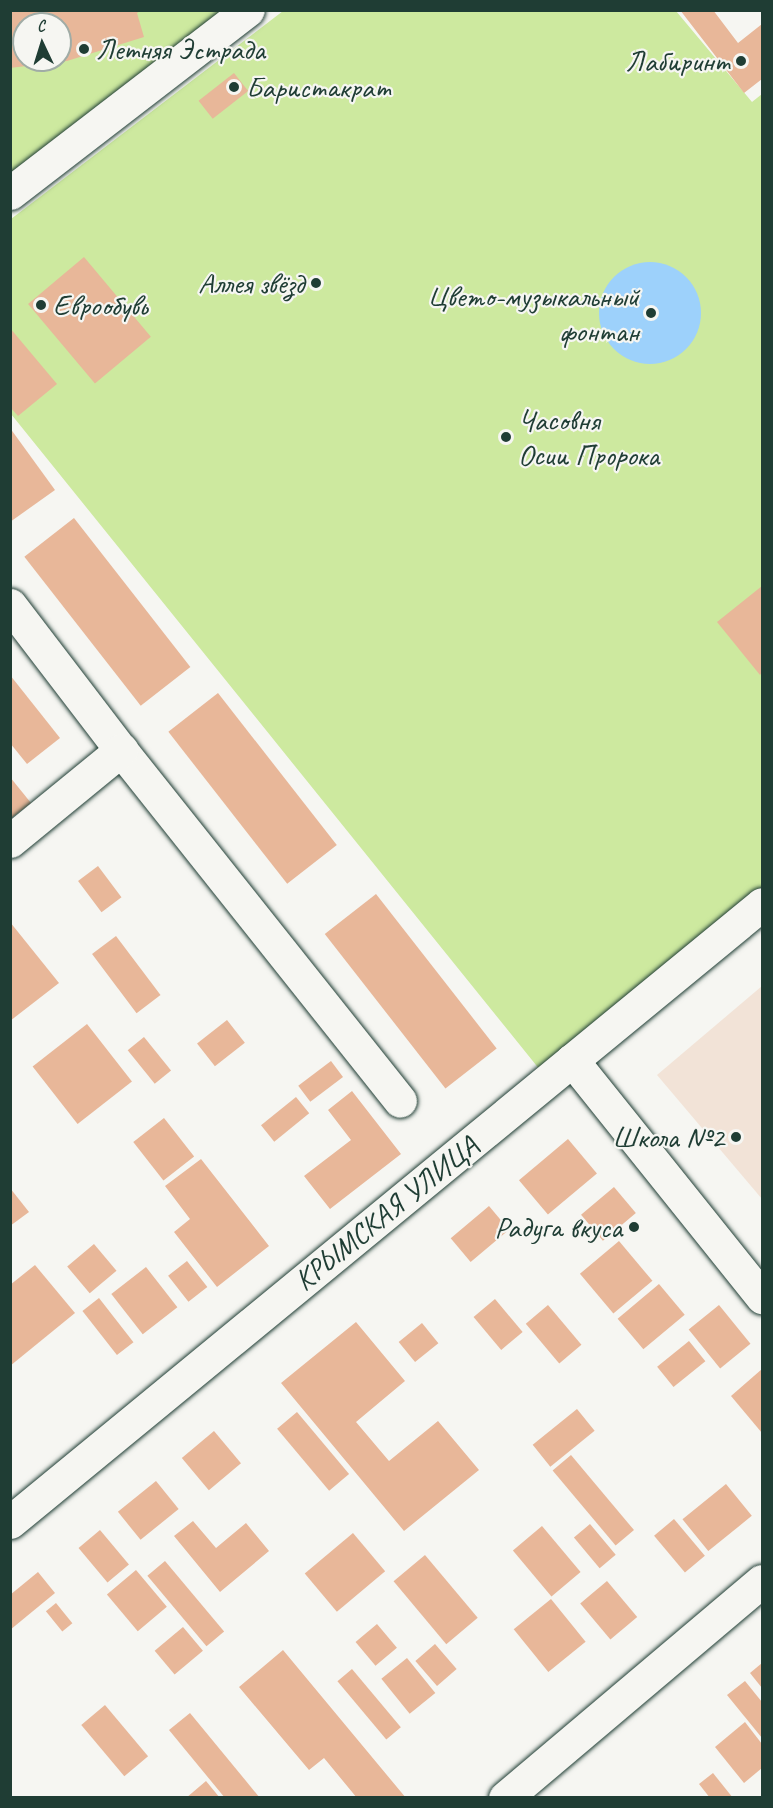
<!DOCTYPE html>
<html>
<head>
<meta charset="utf-8">
<style>
	body { margin:0 }
	#map { position:relative; width:773px; height:1808px; overflow:hidden; background:#f6f6f2; font-family:Caveat,sans-serif }
	div>[style] { position:absolute }
	[style*='--x'] { left:calc(var(--x)*1px); top:calc(var(--y)*1px); width:calc(var(--w)*1px); rotate:calc(var(--a)*1deg) }
	.built>* { inset:0; background:#f2e3d7 }
	.green>* { inset:0; background:#cde99f }
	.water>* { inset:0; background:#9dd1fb }
	.round { border-radius:50% }
	.building>* { inset:0; background:#e8b799; transform-origin:0 0 }
	.roads { filter:drop-shadow(0 0 2px #1f3d34) drop-shadow(0 0 2px #1f3d34) }
	.minor>* { height:33px; margin:-16.5px; padding:0 16.5px; transform-origin:16.5px; border-radius:16.5px; background:#f6f6f2 }
	.dots>* { width:16px; height:16px; translate:-50% -50%; box-sizing:border-box; border:3px solid #f6f6f2; border-radius:50% }
	span { translate:-50% -50%; white-space:nowrap; text-align:center; line-height:1.15; -webkit-text-stroke:4.5px #f6f6f2; paint-order:stroke }
	.poi-label { font-size:30px; color:#1f3d34 }
	.left { translate:0 -50%; text-align:left }
	.right { translate:-100% -50%; text-align:right }
	.street-label { font-size:30px; color:#1f3d34 }
	.frame { position:absolute; inset:0; border:12px solid #1f3d34; pointer-events:none }
	.north { position:absolute; left:12px; top:12px; width:60px; height:60px; box-sizing:border-box; background:#f6f6f2; border:2px solid #a0aca6; border-radius:50%; rotate:356deg; font-size:16px; font-weight:700; line-height:24px; text-align:center; color:#1f3d34 }
	.north::after { content:''; display:block; margin:auto; width:21px; height:27px; background:#1f3d34; clip-path:polygon(50% 0,100% 100%,50% 72%,0 100%) }
</style>
</head>
<body>
<div id="map">
	<div class="built">
		<div style="clip-path:polygon(762px 986px,762px 1199px,657px 1075px)"></div>
	</div>
	<div class="green">
		<div style="clip-path:polygon(evenodd,11px 11px,248px 11px,11px 193px,11px 11px,24px 24px,60px 24px,60px 60px,24px 60px,24px 24px)"></div>
		<div style="clip-path:polygon(283px 11px,676px 11px,752px 102px,762px 94px,762px 887px,540px 1070px,11px 414px,11px 219px)"></div>
	</div>
	<div class="water">
		<div class="round" style="left:599px;top:262px;width:102px;height:102px"></div>
	</div>
	<div class="building">
		<div style="clip-path:polygon(evenodd,10px 10px,141px 10px,137px 13px,144px 37px,67px 61px,10px 68px,10px 10px,24px 24px,60px 24px,60px 60px,24px 60px,24px 24px)"></div>
		<div style="clip-path:polygon(680px 10px,713px 10px,738px 43px,762px 24px,762px 79px,744px 93px)"></div>
		<div style="left:234px;top:73px;width:23px;height:45px;rotate:52deg"></div>
		<div style="left:84px;top:257px;width:104px;height:73px;rotate:50deg"></div>
		<div style="clip-path:polygon(10px 328px,57px 384px,18px 416px,10px 407px)"></div>
		<div style="clip-path:polygon(10px 428px,55px 490px,10px 522px)"></div>
		<div style="left:74px;top:518px;width:189px;height:63px;rotate:52deg"></div>
		<div style="clip-path:polygon(762px 586px,762px 672px,760px 675px,717px 622px)"></div>
		<div style="clip-path:polygon(10px 675px,60px 738px,27px 764px,10px 743px)"></div>
		<div style="left:218px;top:693px;width:193px;height:63px;rotate:52deg"></div>
		<div style="clip-path:polygon(10px 777px,31px 803px,10px 819px)"></div>
		<div style="left:98px;top:866px;width:39px;height:25px;rotate:53deg"></div>
		<div style="left:376px;top:894px;width:196px;height:65px;rotate:52deg"></div>
		<div style="clip-path:polygon(10px 922px,59px 983px,10px 1021px)"></div>
		<div style="left:116px;top:936px;width:74px;height:30px;rotate:53deg"></div>
		<div style="left:227px;top:1020px;width:29px;height:38px;rotate:52deg"></div>
		<div style="left:87px;top:1024px;width:73px;height:69px;rotate:52deg"></div>
		<div style="left:144px;top:1037px;width:43px;height:21px;rotate:51deg"></div>
		<div style="left:331px;top:1061px;width:20px;height:41px;rotate:53deg"></div>
		<div style="clip-path:polygon(352px 1091px,401px 1154px,330px 1209px,304px 1176px,351px 1140px,328px 1110px)"></div>
		<div style="left:296px;top:1097px;width:21px;height:45px;rotate:51deg"></div>
		<div style="left:164px;top:1118px;width:49px;height:39px;rotate:52deg"></div>
		<div style="left:568px;top:1139px;width:45px;height:64px;rotate:50deg"></div>
		<div style="clip-path:polygon(201px 1159px,269px 1246px,217px 1287px,174px 1232px,190px 1219px,165px 1186px)"></div>
		<div style="left:614px;top:1187px;width:34px;height:43px;rotate:50deg"></div>
		<div style="clip-path:polygon(10px 1188px,29px 1212px,10px 1226px)"></div>
		<div style="left:489px;top:1206px;width:31px;height:50px;rotate:50deg"></div>
		<div style="left:619px;top:1241px;width:52px;height:51px;rotate:50deg"></div>
		<div style="left:94px;top:1244px;width:35px;height:35px;rotate:50deg"></div>
		<div style="left:187px;top:1261px;width:33px;height:24px;rotate:52deg"></div>
		<div style="clip-path:polygon(35px 1265px,75px 1313px,10px 1366px,10px 1285px)"></div>
		<div style="left:146px;top:1267px;width:51px;height:44px;rotate:52deg"></div>
		<div style="left:659px;top:1284px;width:40px;height:54px;rotate:50deg"></div>
		<div style="left:99px;top:1298px;width:56px;height:21px;rotate:52deg"></div>
		<div style="left:495px;top:1299px;width:43px;height:28px;rotate:50deg"></div>
		<div style="left:548px;top:1305px;width:52px;height:29px;rotate:50deg"></div>
		<div style="left:719px;top:1305px;width:50px;height:39px;rotate:51deg"></div>
		<div style="clip-path:polygon(356px 1322px,405px 1381px,356px 1422px,389px 1461px,438px 1421px,479px 1470px,404px 1531px,281px 1383px)"></div>
		<div style="left:422px;top:1323px;width:26px;height:30px;rotate:51deg"></div>
		<div style="left:689px;top:1341px;width:26px;height:41px;rotate:51deg"></div>
		<div style="clip-path:polygon(762px 1369px,762px 1433px,731px 1396px)"></div>
		<div style="left:577px;top:1409px;width:28px;height:57px;rotate:51deg"></div>
		<div style="left:297px;top:1412px;width:81px;height:26px;rotate:50deg"></div>
		<div style="left:214px;top:1431px;width:42px;height:42px;rotate:50deg"></div>
		<div style="left:571px;top:1455px;width:98px;height:24px;rotate:50deg"></div>
		<div style="left:156px;top:1481px;width:36px;height:49px;rotate:51deg"></div>
		<div style="left:726px;top:1484px;width:41px;height:56px;rotate:51deg"></div>
		<div style="left:674px;top:1519px;width:48px;height:26px;rotate:50deg"></div>
		<div style="clip-path:polygon(193px 1521px,216px 1548px,246px 1523px,269px 1551px,220px 1592px,174px 1536px)"></div>
		<div style="left:590px;top:1524px;width:40px;height:21px;rotate:50deg"></div>
		<div style="left:542px;top:1526px;width:60px;height:38px;rotate:50deg"></div>
		<div style="left:100px;top:1530px;width:45px;height:28px;rotate:50deg"></div>
		<div style="left:353px;top:1533px;width:50px;height:63px;rotate:50deg"></div>
		<div style="left:425px;top:1555px;width:82px;height:41px;rotate:50deg"></div>
		<div style="left:165px;top:1561px;width:92px;height:23px;rotate:50deg"></div>
		<div style="left:136px;top:1570px;width:48px;height:38px;rotate:50deg"></div>
		<div style="clip-path:polygon(38px 1572px,55px 1593px,10px 1630px,10px 1595px)"></div>
		<div style="left:607px;top:1581px;width:47px;height:35px;rotate:50deg"></div>
		<div style="left:551px;top:1599px;width:55px;height:48px;rotate:51deg"></div>
		<div style="left:56px;top:1603px;width:26px;height:13px;rotate:51deg"></div>
		<div style="left:377px;top:1624px;width:31px;height:28px;rotate:50deg"></div>
		<div style="left:183px;top:1627px;width:31px;height:37px;rotate:50deg"></div>
		<div style="left:435px;top:1644px;width:33px;height:26px;rotate:49deg"></div>
		<div style="clip-path:polygon(283px 1650px,406px 1798px,357px 1798px,324px 1758px,309px 1770px,239px 1687px)"></div>
		<div style="left:407px;top:1658px;width:45px;height:33px;rotate:51deg"></div>
		<div style="clip-path:polygon(762px 1663px,762px 1688px,750px 1673px)"></div>
		<div style="left:352px;top:1669px;width:76px;height:19px;rotate:50deg"></div>
		<div style="clip-path:polygon(745px 1681px,762px 1702px,762px 1738px,727px 1695px)"></div>
		<div style="left:105px;top:1705px;width:67px;height:31px;rotate:50deg"></div>
		<div style="clip-path:polygon(190px 1713px,260px 1798px,225px 1798px,169px 1730px)"></div>
		<div style="clip-path:polygon(745px 1722px,762px 1744px,762px 1768px,744px 1783px,715px 1747px)"></div>
		<div style="clip-path:polygon(713px 1773px,733px 1798px,710px 1798px,699px 1784px)"></div>
		<div style="clip-path:polygon(206px 1781px,220px 1798px,186px 1798px)"></div>
	</div>
	<div class="roads">
		<div class="minor">
			<div style="--x:10;--y:193;--w:300;--a:-37.6"></div>
			<div style="--x:10;--y:605;--w:183;--a:52.6"></div>
			<div style="--x:121;--y:750;--w:448;--a:51.5"></div>
			<div style="--x:10;--y:841;--w:144;--a:-39.3"></div>
			<div style="--x:572;--y:1060;--w:304;--a:51.3"></div>
			<div style="--x:10;--y:1522;--w:973;--a:-39.41"></div>
			<div style="--x:505;--y:1798;--w:336;--a:-40.2"></div>
		</div>
	</div>
	<div class="dots">
		<div style="left:84px;top:49px;background:#1f3d34"></div>
		<div style="left:741px;top:61px;background:#1f3d34"></div>
		<div style="left:234px;top:87px;background:#1f3d34"></div>
		<div style="left:316px;top:283px;background:#1f3d34"></div>
		<div style="left:41px;top:305px;background:#1f3d34"></div>
		<div style="left:651px;top:313px;background:#1f3d34"></div>
		<div style="left:506px;top:437px;background:#1f3d34"></div>
		<div style="left:736px;top:1137px;background:#1f3d34"></div>
		<div style="left:634px;top:1227px;background:#1f3d34"></div>
	</div>
	<div class="poi-label">
		<span class="left" style="left:96px;top:49px">Летняя Эстрада</span>
		<span class="right" style="left:729px;top:61px">Лабиринт</span>
		<span class="left" style="left:246px;top:87px">Баристакрат</span>
		<span class="right" style="left:304px;top:283px">Аллея звёзд</span>
		<span class="right" style="left:639px;top:313px">Цвето-музыкальный<br>фонтан</span>
		<span class="left" style="left:53px;top:305px">Еврообувь</span>
		<span class="left" style="left:518px;top:437px">Часовня<br>Осии Пророка</span>
		<span class="right" style="left:724px;top:1137px">Школа №2</span>
		<span class="right" style="left:622px;top:1227px">Радуга вкуса</span>
	</div>
	<div class="street-label">
		<span style="left:386px;top:1213px;rotate:-39deg">КРЫМСКАЯ УЛИЦА</span>
	</div>
	<div class="frame"></div>
	<div class="north">С</div>
</div>
</body>
</html>
